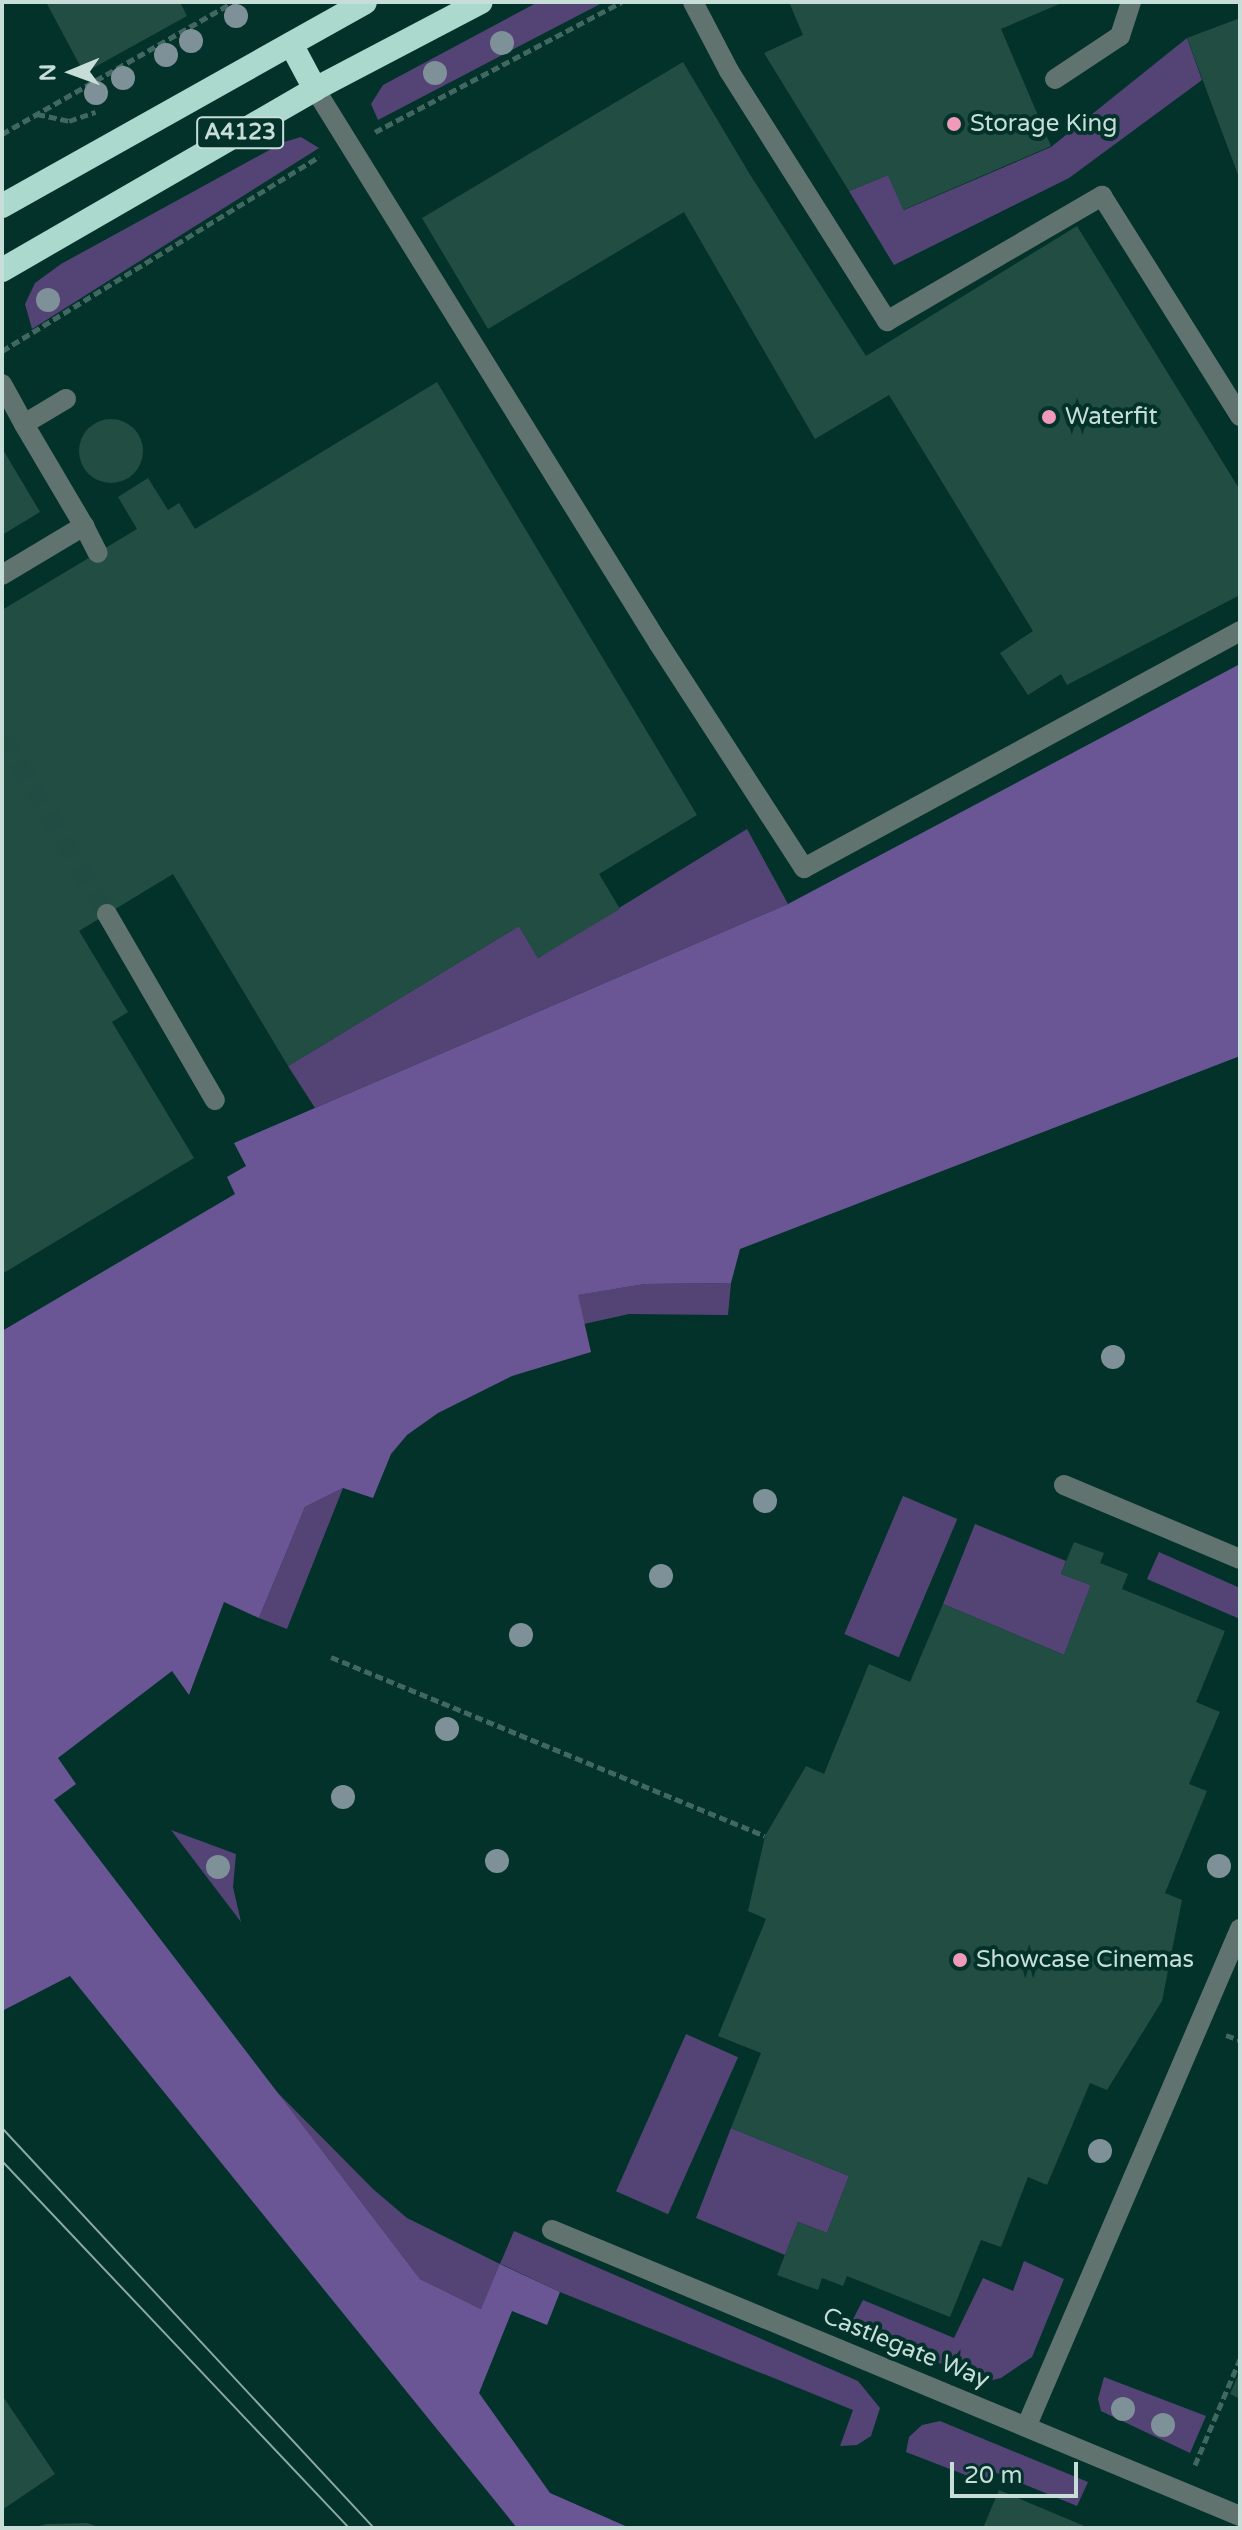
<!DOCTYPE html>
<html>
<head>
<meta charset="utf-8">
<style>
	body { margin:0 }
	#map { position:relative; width:1242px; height:2530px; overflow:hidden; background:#03322a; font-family:"Varela Round",sans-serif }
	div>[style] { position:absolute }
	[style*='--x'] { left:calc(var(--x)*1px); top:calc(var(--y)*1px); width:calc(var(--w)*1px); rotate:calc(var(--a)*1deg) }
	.green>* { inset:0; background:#544476; transform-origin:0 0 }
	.forest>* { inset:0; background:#6a5695 }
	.building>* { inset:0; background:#224d43 }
	.round { border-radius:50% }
	.minor-tunnel>* { height:20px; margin-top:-10px; transform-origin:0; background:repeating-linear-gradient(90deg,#204c44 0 20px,transparent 0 30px) }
	.path>* { height:5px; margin-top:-2.5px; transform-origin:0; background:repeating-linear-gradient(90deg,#406860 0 8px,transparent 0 12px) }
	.minor>* { height:20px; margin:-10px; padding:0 10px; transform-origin:10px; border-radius:10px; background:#61736e }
	.highway>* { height:24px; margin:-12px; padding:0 12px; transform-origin:12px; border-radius:12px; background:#abd9cd }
	.tram>* { height:2px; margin:-1px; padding:0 1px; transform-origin:1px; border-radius:1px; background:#8aa9a2 }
	.trees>* { width:24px; height:24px; margin:-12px; border-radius:50%; background:#7f9198 }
	.dots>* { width:22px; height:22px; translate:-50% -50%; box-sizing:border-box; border:4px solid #03322a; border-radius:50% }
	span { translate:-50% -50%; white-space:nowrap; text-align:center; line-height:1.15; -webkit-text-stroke:8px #03322a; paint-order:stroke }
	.shield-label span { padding:2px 6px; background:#03322a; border:2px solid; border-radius:6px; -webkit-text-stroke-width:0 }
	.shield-label { font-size:22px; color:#c7ded8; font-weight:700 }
	.poi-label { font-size:24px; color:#c7ded8 }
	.left { translate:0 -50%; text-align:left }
	.street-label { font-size:24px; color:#c7ded8 }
	.frame { position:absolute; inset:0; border:4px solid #c7ded8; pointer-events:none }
	.north { position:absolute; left:32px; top:32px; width:80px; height:80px; -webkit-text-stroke:6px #03322a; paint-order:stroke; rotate:269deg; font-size:22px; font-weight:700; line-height:32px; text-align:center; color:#c7ded8 }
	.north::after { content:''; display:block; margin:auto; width:28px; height:36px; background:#c7ded8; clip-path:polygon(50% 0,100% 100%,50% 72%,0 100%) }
	.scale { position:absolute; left:950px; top:2462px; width:128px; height:36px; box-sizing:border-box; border:4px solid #c7ded8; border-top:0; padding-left:10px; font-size:24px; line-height:28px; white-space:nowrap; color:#c7ded8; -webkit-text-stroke:6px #03322a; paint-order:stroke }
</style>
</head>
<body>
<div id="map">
	<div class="green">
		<div style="clip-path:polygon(538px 2px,604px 2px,378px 120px,371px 104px,383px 85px)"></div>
		<div style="clip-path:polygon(1187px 38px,1202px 80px,1069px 178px,894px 265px,849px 191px,888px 175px,904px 210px,1051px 147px)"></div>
		<div style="clip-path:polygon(301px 137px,319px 148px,32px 329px,25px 304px,35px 283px,61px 264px,284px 142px)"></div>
		<div style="clip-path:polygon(747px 829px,788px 904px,315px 1108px,288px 1066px,519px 926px,538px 958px)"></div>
		<div style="clip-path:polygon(731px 1283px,728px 1315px,629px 1314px,584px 1324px,577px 1295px,645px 1284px)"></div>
		<div style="clip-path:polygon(343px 1488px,287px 1629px,259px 1618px,305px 1507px)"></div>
		<div style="left:903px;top:1496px;width:59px;height:150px;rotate:23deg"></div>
		<div style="clip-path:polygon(975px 1524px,1066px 1561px,1061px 1574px,1091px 1585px,1064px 1655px,943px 1604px)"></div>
		<div style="clip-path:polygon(1159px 1552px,1240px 1588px,1240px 1619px,1147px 1579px)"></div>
		<div style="clip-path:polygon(171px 1830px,236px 1854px,233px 1887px,241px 1922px)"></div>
		<div style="left:686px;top:2034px;width:57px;height:172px;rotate:24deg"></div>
		<div style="clip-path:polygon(276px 2091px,373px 2189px,407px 2218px,500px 2264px,514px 2231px,858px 2381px,880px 2408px,871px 2436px,857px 2445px,840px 2446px,853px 2410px,560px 2292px,501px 2264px,481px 2309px,420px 2279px)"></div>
		<div style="clip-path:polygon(731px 2128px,849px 2176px,827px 2233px,798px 2222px,785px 2255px,696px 2218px)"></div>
		<div style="clip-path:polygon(1024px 2261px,1064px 2279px,1032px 2357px,1001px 2378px,984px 2382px,850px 2325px,863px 2300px,954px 2338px,983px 2278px,1013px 2291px)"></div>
		<div style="clip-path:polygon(1104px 2377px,1206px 2416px,1190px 2453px,1101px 2411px,1098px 2399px)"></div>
		<div style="clip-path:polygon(940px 2421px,1088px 2482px,1077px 2506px,992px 2471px,986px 2483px,906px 2452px,909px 2437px,922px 2425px)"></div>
	</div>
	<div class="forest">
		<div style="clip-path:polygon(1240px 664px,1240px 1056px,740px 1249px,731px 1283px,645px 1284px,578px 1295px,591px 1352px,512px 1376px,438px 1413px,407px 1435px,391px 1454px,373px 1498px,343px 1488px,305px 1507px,259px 1618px,224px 1602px,189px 1695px,172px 1671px,58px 1758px,76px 1784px,54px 1800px,420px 2279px,481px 2309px,500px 2264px,560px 2292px,547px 2325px,512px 2311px,479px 2393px,550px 2493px,630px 2528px,517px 2528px,70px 1976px,2px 2011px,2px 1331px,235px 1194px,227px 1177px,246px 1166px,234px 1143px,788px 904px)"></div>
	</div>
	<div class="building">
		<div style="clip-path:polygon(50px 2px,180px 2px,187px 16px,84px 73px,47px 4px)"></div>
		<div style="clip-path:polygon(789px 2px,1064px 2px,1001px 29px,1051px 146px,903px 210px,888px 175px,849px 191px,764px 53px,803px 35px)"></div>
		<div style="clip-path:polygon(1240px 18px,1240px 180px,1187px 38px)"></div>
		<div style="clip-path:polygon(683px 62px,749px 173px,866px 356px,1077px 226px,1240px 490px,1240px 595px,1067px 685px,1061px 674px,1028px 695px,1000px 653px,1033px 631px,889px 395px,815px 439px,684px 212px,488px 329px,422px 218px)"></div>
		<div style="clip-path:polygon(437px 382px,697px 815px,599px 874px,620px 909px,538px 958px,519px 926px,288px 1066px,173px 874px,79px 931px,128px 1012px,112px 1022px,194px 1158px,2px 1274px,2px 610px,137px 529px,118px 497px,148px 478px,168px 510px,179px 503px,195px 529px)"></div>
		<div class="round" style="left:79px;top:419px;width:64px;height:64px"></div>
		<div style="clip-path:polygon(2px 448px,40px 512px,2px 535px)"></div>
		<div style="clip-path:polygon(1074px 1542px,1104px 1553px,1100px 1563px,1128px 1574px,1122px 1589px,1225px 1631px,1196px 1702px,1220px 1712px,1189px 1784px,1207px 1791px,1165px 1893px,1182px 1900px,1162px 2001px,1107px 2090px,1090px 2083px,1047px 2185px,1028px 2177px,1001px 2247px,981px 2240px,950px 2317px,847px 2276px,843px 2286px,822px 2278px,818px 2290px,777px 2275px,798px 2222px,827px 2233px,849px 2176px,731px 2128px,761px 2053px,718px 2036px,766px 1919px,748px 1911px,765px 1836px,806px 1766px,824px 1774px,869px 1664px,910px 1682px,943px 1604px,1064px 1655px,1091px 1585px,1061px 1574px)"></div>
		<div style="clip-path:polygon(1240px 2371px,1240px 2399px,1230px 2394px)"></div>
		<div style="clip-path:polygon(2px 2395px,55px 2474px,2px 2510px)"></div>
		<div style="clip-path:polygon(999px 2490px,1089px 2528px,983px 2528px)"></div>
		<div style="clip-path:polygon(87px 2523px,102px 2528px,34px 2527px,47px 2524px)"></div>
	</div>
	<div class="minor-tunnel">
		<div style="--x:2;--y:736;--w:207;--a:59.5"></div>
	</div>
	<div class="path">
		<div style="--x:37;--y:114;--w:33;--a:12"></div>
		<div style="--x:69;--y:121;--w:28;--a:-19"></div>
		<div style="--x:375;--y:132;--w:279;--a:-27.8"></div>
		<div style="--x:2;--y:134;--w:266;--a:-29.7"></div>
		<div style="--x:2;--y:351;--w:372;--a:-31.5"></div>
		<div style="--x:331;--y:1657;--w:469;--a:22.4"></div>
		<div style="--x:1226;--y:2035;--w:15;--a:20"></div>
		<div style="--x:1195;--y:2465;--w:115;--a:-67"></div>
	</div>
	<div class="minor">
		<div style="--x:693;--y:2;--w:78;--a:62.4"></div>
		<div style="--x:729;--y:71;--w:296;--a:57.7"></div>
		<div style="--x:887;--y:321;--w:249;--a:-30.2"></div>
		<div style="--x:1102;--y:196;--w:260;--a:57.9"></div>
		<div style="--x:1055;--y:79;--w:78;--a:-33.5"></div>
		<div style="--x:1120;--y:36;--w:36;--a:-72"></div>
		<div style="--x:315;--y:89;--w:653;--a:58.21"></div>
		<div style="--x:659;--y:644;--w:267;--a:57.1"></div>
		<div style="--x:804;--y:868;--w:496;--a:-28.5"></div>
		<div style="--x:2;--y:384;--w:46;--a:61.2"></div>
		<div style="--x:24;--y:424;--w:49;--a:-30.8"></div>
		<div style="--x:84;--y:526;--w:30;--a:63"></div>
		<div style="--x:2;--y:575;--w:96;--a:-30.9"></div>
		<div style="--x:84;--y:526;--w:118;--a:-120.5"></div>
		<div style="--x:107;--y:914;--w:215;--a:59.9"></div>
		<div style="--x:1064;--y:1485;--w:191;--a:22.8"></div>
		<div style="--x:552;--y:2230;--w:745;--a:22.57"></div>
		<div style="--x:1027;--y:2425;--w:540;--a:-66.76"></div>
	</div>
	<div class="highway">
		<div style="--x:291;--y:44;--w:51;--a:61.9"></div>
		<div style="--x:2;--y:206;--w:416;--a:-29.3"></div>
		<div style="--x:2;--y:270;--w:362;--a:-30"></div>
		<div style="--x:315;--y:89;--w:187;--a:-27.7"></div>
	</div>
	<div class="tram">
		<div style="--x:2;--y:2128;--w:546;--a:47.08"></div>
		<div style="--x:2;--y:2161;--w:505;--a:46.6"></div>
	</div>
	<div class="trees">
		<div style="left:236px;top:16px"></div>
		<div style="left:191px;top:41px"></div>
		<div style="left:502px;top:43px"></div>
		<div style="left:166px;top:55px"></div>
		<div style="left:435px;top:73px"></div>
		<div style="left:123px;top:78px"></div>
		<div style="left:96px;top:93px"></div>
		<div style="left:48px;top:300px"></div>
		<div style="left:1113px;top:1357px"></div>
		<div style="left:765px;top:1501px"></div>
		<div style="left:661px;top:1576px"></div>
		<div style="left:521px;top:1635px"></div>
		<div style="left:447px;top:1729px"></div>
		<div style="left:343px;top:1797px"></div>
		<div style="left:497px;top:1861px"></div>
		<div style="left:1219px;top:1866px"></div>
		<div style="left:218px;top:1867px"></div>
		<div style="left:1100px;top:2151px"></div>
		<div style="left:1123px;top:2409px"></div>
		<div style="left:1163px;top:2425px"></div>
	</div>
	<div class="dots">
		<div style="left:954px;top:124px;background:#ef9ab8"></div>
		<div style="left:1049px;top:417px;background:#ef9ab8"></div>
		<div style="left:960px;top:1960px;background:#ef9ab8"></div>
	</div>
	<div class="shield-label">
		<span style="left:240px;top:133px">A4123</span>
	</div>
	<div class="poi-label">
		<span class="left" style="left:970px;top:124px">Storage King</span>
		<span class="left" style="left:1065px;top:417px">Waterfit</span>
		<span class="left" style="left:976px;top:1960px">Showcase Cinemas</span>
	</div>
	<div class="street-label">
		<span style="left:906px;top:2348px;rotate:22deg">Castlegate Way</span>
	</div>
	<div class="frame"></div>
	<div class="north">N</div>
	<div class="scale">20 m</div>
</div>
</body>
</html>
